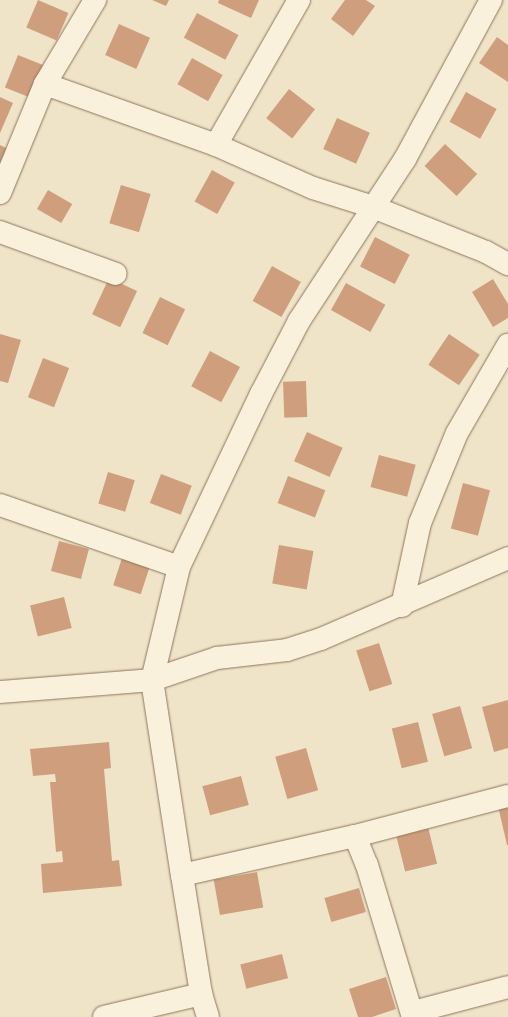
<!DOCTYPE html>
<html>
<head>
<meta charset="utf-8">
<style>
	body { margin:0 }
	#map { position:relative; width:508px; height:1017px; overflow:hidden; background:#f0e4c8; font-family:Bitter,serif }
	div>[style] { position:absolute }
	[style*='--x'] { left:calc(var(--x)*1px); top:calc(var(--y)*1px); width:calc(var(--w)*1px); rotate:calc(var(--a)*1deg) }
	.building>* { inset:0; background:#cf9f7d; transform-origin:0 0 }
	.roads { filter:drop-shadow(0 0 1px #8d765c) drop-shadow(0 0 1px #8d765c) }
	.minor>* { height:22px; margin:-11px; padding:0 11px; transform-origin:11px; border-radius:11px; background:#faf1dc }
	span { translate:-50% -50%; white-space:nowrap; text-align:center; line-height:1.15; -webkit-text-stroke:3.5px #f7eed8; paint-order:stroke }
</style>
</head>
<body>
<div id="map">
	<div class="building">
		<div style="left:38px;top:0;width:33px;height:30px;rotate:23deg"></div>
		<div style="clip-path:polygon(152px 0,169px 0,166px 6px)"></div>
		<div style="clip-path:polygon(219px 0,259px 0,251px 18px,218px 3px)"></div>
		<div style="clip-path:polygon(345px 0,366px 0,375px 6px,353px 36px,331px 19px)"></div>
		<div style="left:197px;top:13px;width:47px;height:28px;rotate:28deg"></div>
		<div style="left:119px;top:24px;width:34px;height:34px;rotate:24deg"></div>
		<div style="clip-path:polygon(497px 37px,508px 45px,508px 82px,479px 63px)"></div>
		<div style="left:18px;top:55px;width:27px;height:35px;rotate:22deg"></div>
		<div style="left:192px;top:58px;width:35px;height:30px;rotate:29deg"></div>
		<div style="left:289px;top:89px;width:33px;height:37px;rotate:38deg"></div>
		<div style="left:466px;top:92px;width:35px;height:34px;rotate:29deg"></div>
		<div style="clip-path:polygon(0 97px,13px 103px,0 133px)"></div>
		<div style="left:337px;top:118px;width:36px;height:34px;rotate:24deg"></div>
		<div style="left:445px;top:144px;width:44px;height:30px;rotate:43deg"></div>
		<div style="clip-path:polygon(0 145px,10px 150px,0 170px)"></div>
		<div style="left:212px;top:170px;width:26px;height:36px;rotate:29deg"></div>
		<div style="left:121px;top:185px;width:31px;height:40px;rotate:17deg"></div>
		<div style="left:48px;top:190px;width:28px;height:22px;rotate:30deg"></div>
		<div style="left:375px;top:237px;width:39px;height:33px;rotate:27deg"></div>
		<div style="left:272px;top:266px;width:33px;height:40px;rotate:29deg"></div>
		<div style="left:109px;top:278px;width:31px;height:40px;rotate:25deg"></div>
		<div style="clip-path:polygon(493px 279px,508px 304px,508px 318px,493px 327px,472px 292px)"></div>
		<div style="left:346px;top:283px;width:45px;height:31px;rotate:29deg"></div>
		<div style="left:160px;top:297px;width:28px;height:40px;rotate:26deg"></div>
		<div style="clip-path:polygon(0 334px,21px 340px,8px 383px,0 381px)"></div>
		<div style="left:449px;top:334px;width:37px;height:37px;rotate:34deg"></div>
		<div style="left:210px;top:351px;width:34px;height:40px;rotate:28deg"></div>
		<div style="left:43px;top:358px;width:28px;height:42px;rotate:21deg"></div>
		<div style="left:306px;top:381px;width:36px;height:23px;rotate:88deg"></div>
		<div style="left:307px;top:432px;width:39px;height:32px;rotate:24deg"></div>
		<div style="left:379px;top:455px;width:38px;height:33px;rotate:15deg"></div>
		<div style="left:108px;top:472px;width:28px;height:33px;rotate:17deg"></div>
		<div style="left:161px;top:474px;width:33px;height:31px;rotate:21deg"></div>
		<div style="left:288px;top:476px;width:40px;height:29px;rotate:21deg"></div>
		<div style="left:463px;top:483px;width:28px;height:47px;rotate:15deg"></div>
		<div style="left:59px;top:541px;width:31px;height:31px;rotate:15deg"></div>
		<div style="left:279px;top:545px;width:35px;height:39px;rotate:10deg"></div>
		<div style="left:124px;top:552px;width:29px;height:35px;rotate:18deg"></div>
		<div style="left:64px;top:597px;width:32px;height:35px;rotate:76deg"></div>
		<div style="left:379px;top:643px;width:43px;height:24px;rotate:72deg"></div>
		<div style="clip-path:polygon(508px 700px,508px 748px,494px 752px,482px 707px)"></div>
		<div style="left:460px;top:706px;width:44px;height:29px;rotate:74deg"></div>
		<div style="left:418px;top:722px;width:41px;height:27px;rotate:76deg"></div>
		<div style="clip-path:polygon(109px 742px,111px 768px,104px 769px,112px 861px,119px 860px,122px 886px,43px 893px,41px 864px,63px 862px,62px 851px,56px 852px,50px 782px,56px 782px,55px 774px,33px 776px,30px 749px)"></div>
		<div style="left:306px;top:748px;width:44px;height:32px;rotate:74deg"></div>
		<div style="left:241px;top:776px;width:30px;height:40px;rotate:75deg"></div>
		<div style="clip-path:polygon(508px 799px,508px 845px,507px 845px,497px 802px)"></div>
		<div style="left:426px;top:819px;width:46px;height:33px;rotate:76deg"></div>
		<div style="left:257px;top:872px;width:36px;height:44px;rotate:80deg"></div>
		<div style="left:359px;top:888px;width:25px;height:36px;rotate:74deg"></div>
		<div style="left:282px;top:954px;width:25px;height:43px;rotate:76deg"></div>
		<div style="clip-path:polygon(386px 977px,396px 1009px,372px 1017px,358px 1017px,349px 989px)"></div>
	</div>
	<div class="roads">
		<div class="minor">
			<div style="--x:491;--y:0;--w:181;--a:118.4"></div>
			<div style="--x:405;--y:159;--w:194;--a:123.2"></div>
			<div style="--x:299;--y:321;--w:82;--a:117.5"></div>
			<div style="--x:261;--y:394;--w:191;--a:115.4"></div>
			<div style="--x:179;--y:567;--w:116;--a:103.4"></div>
			<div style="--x:152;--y:680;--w:69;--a:-18.7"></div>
			<div style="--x:217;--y:658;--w:70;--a:-6.5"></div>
			<div style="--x:287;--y:650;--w:36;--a:-18"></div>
			<div style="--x:321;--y:639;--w:204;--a:-23.4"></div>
			<div style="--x:45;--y:84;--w:182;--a:19.6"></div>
			<div style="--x:216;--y:145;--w:106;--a:23.9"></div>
			<div style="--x:313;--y:188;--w:63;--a:17.6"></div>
			<div style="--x:373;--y:207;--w:122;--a:21.7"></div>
			<div style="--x:486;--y:252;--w:25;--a:29"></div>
			<div style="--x:216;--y:145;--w:167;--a:-60.2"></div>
			<div style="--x:0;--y:193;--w:118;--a:-67.6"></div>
			<div style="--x:45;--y:84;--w:98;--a:-59.2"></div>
			<div style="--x:0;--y:232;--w:123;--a:19.9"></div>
			<div style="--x:0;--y:505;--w:189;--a:19.1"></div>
			<div style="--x:402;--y:606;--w:85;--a:-77.8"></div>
			<div style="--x:420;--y:523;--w:97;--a:-67.7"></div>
			<div style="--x:457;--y:433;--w:102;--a:-59.9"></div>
			<div style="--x:0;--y:692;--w:152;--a:-4.5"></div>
			<div style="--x:152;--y:680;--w:197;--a:81.3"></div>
			<div style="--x:182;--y:875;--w:121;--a:80.9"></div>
			<div style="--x:201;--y:994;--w:24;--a:73"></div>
			<div style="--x:355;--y:836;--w:158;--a:-14.7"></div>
			<div style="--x:182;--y:875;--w:177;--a:-12.7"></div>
			<div style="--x:355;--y:836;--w:31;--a:68"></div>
			<div style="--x:367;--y:865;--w:159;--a:73.2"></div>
			<div style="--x:413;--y:1012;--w:98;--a:-14.7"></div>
			<div style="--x:104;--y:1017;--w:100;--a:-13.3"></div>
		</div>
	</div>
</div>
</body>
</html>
